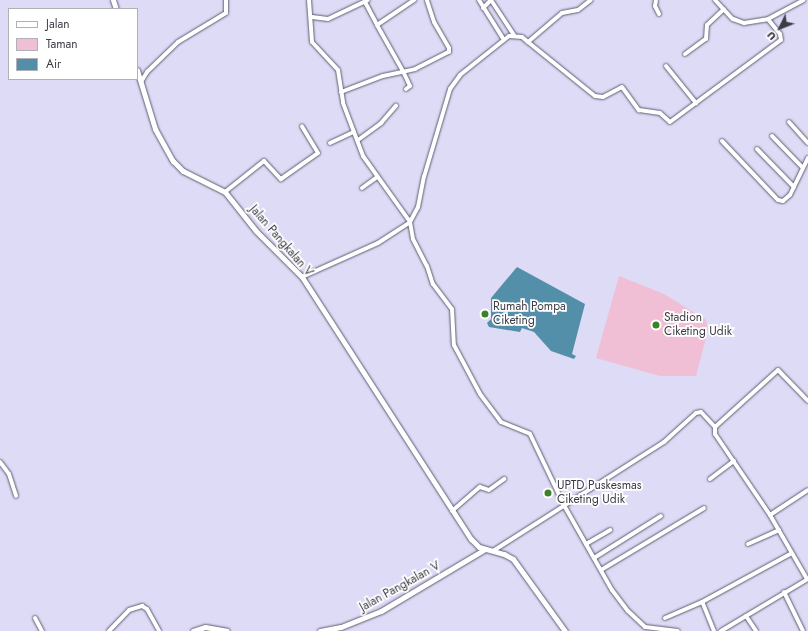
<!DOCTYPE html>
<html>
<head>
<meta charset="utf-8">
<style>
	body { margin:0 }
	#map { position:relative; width:808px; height:631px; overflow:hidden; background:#dddbf5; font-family:Jost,sans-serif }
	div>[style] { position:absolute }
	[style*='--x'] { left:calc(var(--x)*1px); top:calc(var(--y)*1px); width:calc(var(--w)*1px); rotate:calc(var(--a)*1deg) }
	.green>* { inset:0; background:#f0bfd6 }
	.water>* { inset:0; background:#548faa }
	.roads { filter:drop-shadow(0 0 1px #5f5d73) drop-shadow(0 0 1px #5f5d73) }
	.minor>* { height:4px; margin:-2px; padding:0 2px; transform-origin:2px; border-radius:2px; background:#fff }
	.tertiary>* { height:5px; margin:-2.5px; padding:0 2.5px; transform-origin:2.5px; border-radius:2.5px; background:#fff }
	.dots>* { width:11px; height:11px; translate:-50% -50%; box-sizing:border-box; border:2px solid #fff; border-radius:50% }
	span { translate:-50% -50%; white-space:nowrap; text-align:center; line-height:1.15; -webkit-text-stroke:3.5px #fff; paint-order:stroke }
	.street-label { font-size:12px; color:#3c3c46 }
	.poi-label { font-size:12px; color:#3c3c46 }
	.left { translate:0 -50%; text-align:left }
	.legend { position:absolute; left:8px; top:8px; width:130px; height:72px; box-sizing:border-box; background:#fff; border:1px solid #b1b1b5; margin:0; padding:5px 7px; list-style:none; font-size:12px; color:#3c3c46 }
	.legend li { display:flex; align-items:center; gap:8px; height:20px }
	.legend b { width:20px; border:1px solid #b1b1b5 }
	.north { position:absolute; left:760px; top:8px; width:40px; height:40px; -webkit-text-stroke:3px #fff; paint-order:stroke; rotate:227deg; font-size:11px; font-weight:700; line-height:16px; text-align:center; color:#3c3c46 }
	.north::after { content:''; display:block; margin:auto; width:14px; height:18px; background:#3c3c46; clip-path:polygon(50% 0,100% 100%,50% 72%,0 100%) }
</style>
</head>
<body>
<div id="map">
	<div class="green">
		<div style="clip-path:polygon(619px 276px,664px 294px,706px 320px,708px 330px,696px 376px,660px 376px,596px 358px)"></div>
	</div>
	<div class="water">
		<div style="clip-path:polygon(517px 267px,585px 304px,572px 354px,576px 356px,574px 359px,551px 351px,534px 332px,522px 328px,520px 332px,489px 327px,487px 323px,491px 319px,491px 298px)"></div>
	</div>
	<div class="roads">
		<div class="minor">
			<div style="--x:309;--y:0;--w:42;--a:85.9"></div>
			<div style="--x:312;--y:42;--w:38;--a:47"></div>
			<div style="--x:338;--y:70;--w:33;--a:81"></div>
			<div style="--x:343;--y:103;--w:57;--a:69.3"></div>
			<div style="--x:363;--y:156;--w:81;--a:54.5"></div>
			<div style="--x:410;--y:222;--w:17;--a:80"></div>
			<div style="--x:413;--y:239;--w:30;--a:63"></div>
			<div style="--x:427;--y:266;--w:19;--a:72"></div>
			<div style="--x:433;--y:284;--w:31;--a:53"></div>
			<div style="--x:452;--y:309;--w:36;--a:87"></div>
			<div style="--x:454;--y:345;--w:55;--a:62"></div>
			<div style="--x:480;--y:394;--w:35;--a:53"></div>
			<div style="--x:501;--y:422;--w:31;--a:22"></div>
			<div style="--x:530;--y:434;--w:81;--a:64.4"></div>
			<div style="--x:565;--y:507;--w:95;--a:60.5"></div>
			<div style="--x:612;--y:590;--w:26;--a:53"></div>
			<div style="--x:628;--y:611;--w:23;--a:43"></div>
			<div style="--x:645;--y:627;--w:33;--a:7"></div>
			<div style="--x:479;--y:0;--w:47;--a:58"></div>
			<div style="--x:491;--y:0;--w:42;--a:56.7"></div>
			<div style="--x:656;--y:0;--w:6;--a:99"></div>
			<div style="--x:655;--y:6;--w:9;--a:63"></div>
			<div style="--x:715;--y:0;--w:26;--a:47"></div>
			<div style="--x:733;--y:19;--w:12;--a:20"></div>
			<div style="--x:744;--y:23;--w:24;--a:-9"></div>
			<div style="--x:768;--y:19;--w:40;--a:-28"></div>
			<div style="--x:365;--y:2;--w:26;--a:62"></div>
			<div style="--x:483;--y:8;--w:11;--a:-45"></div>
			<div style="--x:312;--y:17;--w:16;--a:7"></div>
			<div style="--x:328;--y:19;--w:44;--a:-25.4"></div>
			<div style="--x:528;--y:42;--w:86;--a:38.9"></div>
			<div style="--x:595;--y:96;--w:8;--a:7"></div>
			<div style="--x:603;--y:97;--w:21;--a:-28"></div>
			<div style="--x:622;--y:87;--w:29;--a:54"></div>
			<div style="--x:639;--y:110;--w:21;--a:8"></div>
			<div style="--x:660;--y:113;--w:13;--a:42"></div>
			<div style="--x:670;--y:122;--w:138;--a:-36.5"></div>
			<div style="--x:781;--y:40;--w:6;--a:-99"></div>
			<div style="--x:780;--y:34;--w:19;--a:-129"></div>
			<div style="--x:685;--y:54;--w:26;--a:-36"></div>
			<div style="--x:706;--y:39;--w:14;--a:-86"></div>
			<div style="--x:707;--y:25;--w:23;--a:-43"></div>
			<div style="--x:666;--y:66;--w:48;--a:51"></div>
			<div style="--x:141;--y:82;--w:12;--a:-59"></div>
			<div style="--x:147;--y:72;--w:43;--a:-44.1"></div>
			<div style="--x:178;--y:42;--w:56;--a:-31.1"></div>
			<div style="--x:226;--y:13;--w:13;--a:-90"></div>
			<div style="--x:406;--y:89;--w:5;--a:-37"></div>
			<div style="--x:410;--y:86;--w:14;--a:-115"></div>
			<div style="--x:404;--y:73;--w:55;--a:-119.4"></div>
			<div style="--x:377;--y:25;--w:45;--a:-34"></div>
			<div style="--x:341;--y:92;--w:45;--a:-20.9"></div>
			<div style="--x:383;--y:76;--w:33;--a:-12"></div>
			<div style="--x:415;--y:69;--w:38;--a:-27"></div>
			<div style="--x:449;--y:52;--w:4;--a:-90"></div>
			<div style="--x:449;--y:48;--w:30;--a:-120"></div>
			<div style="--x:434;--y:22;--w:23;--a:-108"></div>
			<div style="--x:789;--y:122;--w:28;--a:48"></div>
			<div style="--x:772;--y:136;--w:43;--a:45.9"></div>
			<div style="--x:358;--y:140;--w:29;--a:-36"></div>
			<div style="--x:381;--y:123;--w:23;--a:-49"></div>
			<div style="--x:722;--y:141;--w:81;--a:46.5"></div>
			<div style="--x:778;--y:200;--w:5;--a:11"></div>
			<div style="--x:783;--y:201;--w:9;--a:-41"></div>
			<div style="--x:790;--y:195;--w:41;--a:-64.1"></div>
			<div style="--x:330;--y:143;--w:26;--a:-25"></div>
			<div style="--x:757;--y:149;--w:53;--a:45.8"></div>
			<div style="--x:362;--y:188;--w:19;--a:-36"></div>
			<div style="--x:225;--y:192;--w:50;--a:-38.5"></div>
			<div style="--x:264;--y:161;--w:25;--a:47"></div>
			<div style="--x:281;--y:179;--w:45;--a:-35.1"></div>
			<div style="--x:318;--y:153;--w:31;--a:-121"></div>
			<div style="--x:302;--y:277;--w:83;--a:-24.1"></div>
			<div style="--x:378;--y:243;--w:38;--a:-33"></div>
			<div style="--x:410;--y:222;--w:17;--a:-62"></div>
			<div style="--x:418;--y:207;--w:31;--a:-79"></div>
			<div style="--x:424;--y:177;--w:92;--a:-73.5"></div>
			<div style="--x:450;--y:89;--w:17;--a:-54"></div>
			<div style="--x:460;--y:75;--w:63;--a:-38.5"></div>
			<div style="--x:509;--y:36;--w:13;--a:4"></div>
			<div style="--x:522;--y:37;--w:8;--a:40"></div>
			<div style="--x:528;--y:42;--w:45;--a:-40.5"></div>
			<div style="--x:562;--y:13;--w:16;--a:-11"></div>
			<div style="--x:578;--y:10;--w:16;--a:-38"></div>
			<div style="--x:715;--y:427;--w:85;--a:-42.1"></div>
			<div style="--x:778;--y:370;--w:43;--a:45.9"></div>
			<div style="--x:0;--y:462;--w:15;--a:53"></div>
			<div style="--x:9;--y:474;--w:23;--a:72"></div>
			<div style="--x:710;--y:479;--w:30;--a:-37"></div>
			<div style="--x:452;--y:511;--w:37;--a:-41"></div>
			<div style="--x:480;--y:487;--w:9;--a:18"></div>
			<div style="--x:489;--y:490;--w:19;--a:-36"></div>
			<div style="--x:770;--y:515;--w:45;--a:-33.3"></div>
			<div style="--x:586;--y:544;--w:28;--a:-30"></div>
			<div style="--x:748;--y:544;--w:34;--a:-24"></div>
			<div style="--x:493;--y:551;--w:203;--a:-32.5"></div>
			<div style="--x:664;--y:442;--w:43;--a:-42.2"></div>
			<div style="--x:696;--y:413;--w:5;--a:-11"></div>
			<div style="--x:701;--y:412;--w:21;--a:47"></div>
			<div style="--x:715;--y:427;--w:7;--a:90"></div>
			<div style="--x:715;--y:434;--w:98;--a:55.8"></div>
			<div style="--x:770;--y:515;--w:74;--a:60"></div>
			<div style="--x:594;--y:558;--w:79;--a:-32.1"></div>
			<div style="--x:601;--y:570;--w:120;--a:-31"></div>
			<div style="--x:784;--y:592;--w:43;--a:64"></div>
			<div style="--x:746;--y:616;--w:18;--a:56"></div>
			<div style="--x:35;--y:618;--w:15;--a:62"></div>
			<div style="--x:665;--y:618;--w:40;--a:-23.4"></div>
			<div style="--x:109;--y:631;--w:29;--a:-46"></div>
			<div style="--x:129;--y:610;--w:14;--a:-17"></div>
			<div style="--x:142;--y:606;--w:6;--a:31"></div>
			<div style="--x:147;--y:609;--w:25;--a:61"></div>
			<div style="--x:714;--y:631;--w:31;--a:-112"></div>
			<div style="--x:702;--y:602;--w:102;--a:-28.6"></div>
			<div style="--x:721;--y:631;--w:101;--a:-30.9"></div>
		</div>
		<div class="tertiary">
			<div style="--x:113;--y:0;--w:9;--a:72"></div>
			<div style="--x:137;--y:70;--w:62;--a:73"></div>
			<div style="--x:155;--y:129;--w:37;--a:61"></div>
			<div style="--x:173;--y:161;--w:14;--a:45"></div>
			<div style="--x:183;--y:171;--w:47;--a:26.6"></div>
			<div style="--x:225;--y:192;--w:50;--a:51.5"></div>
			<div style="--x:256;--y:231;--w:65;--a:45"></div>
			<div style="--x:302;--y:277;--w:312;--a:57.2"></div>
			<div style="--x:471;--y:539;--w:11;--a:45"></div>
			<div style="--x:479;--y:547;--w:26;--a:16"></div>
			<div style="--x:504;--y:554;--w:10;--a:29"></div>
			<div style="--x:513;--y:559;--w:89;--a:54.2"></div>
			<div style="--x:193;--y:631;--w:13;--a:-18"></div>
			<div style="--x:205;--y:627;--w:22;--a:10"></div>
			<div style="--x:320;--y:631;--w:21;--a:-11"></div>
			<div style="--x:341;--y:627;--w:43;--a:-21.8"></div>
			<div style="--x:381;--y:611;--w:121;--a:-30.8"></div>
		</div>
	</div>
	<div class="dots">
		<div style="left:485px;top:314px;background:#3c8328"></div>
		<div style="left:656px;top:325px;background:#3c8328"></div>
		<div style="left:548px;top:493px;background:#3c8328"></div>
	</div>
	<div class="street-label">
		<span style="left:281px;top:241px;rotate:49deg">Jalan Pangkalan V</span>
		<span style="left:400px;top:587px;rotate:-29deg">Jalan Pangkalan V</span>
	</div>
	<div class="poi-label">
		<span class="left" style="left:493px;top:314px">Rumah Pompa<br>Ciketing</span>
		<span class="left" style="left:664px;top:325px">Stadion<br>Ciketing Udik</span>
		<span class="left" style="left:557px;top:493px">UPTD Puskesmas<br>Ciketing Udik</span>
	</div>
	<ul class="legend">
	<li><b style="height:5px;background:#fff"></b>Jalan</li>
	<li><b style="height:11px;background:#f0bfd6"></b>Taman</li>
	<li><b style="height:11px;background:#548faa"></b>Air</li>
	</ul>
	<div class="north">U</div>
</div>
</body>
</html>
